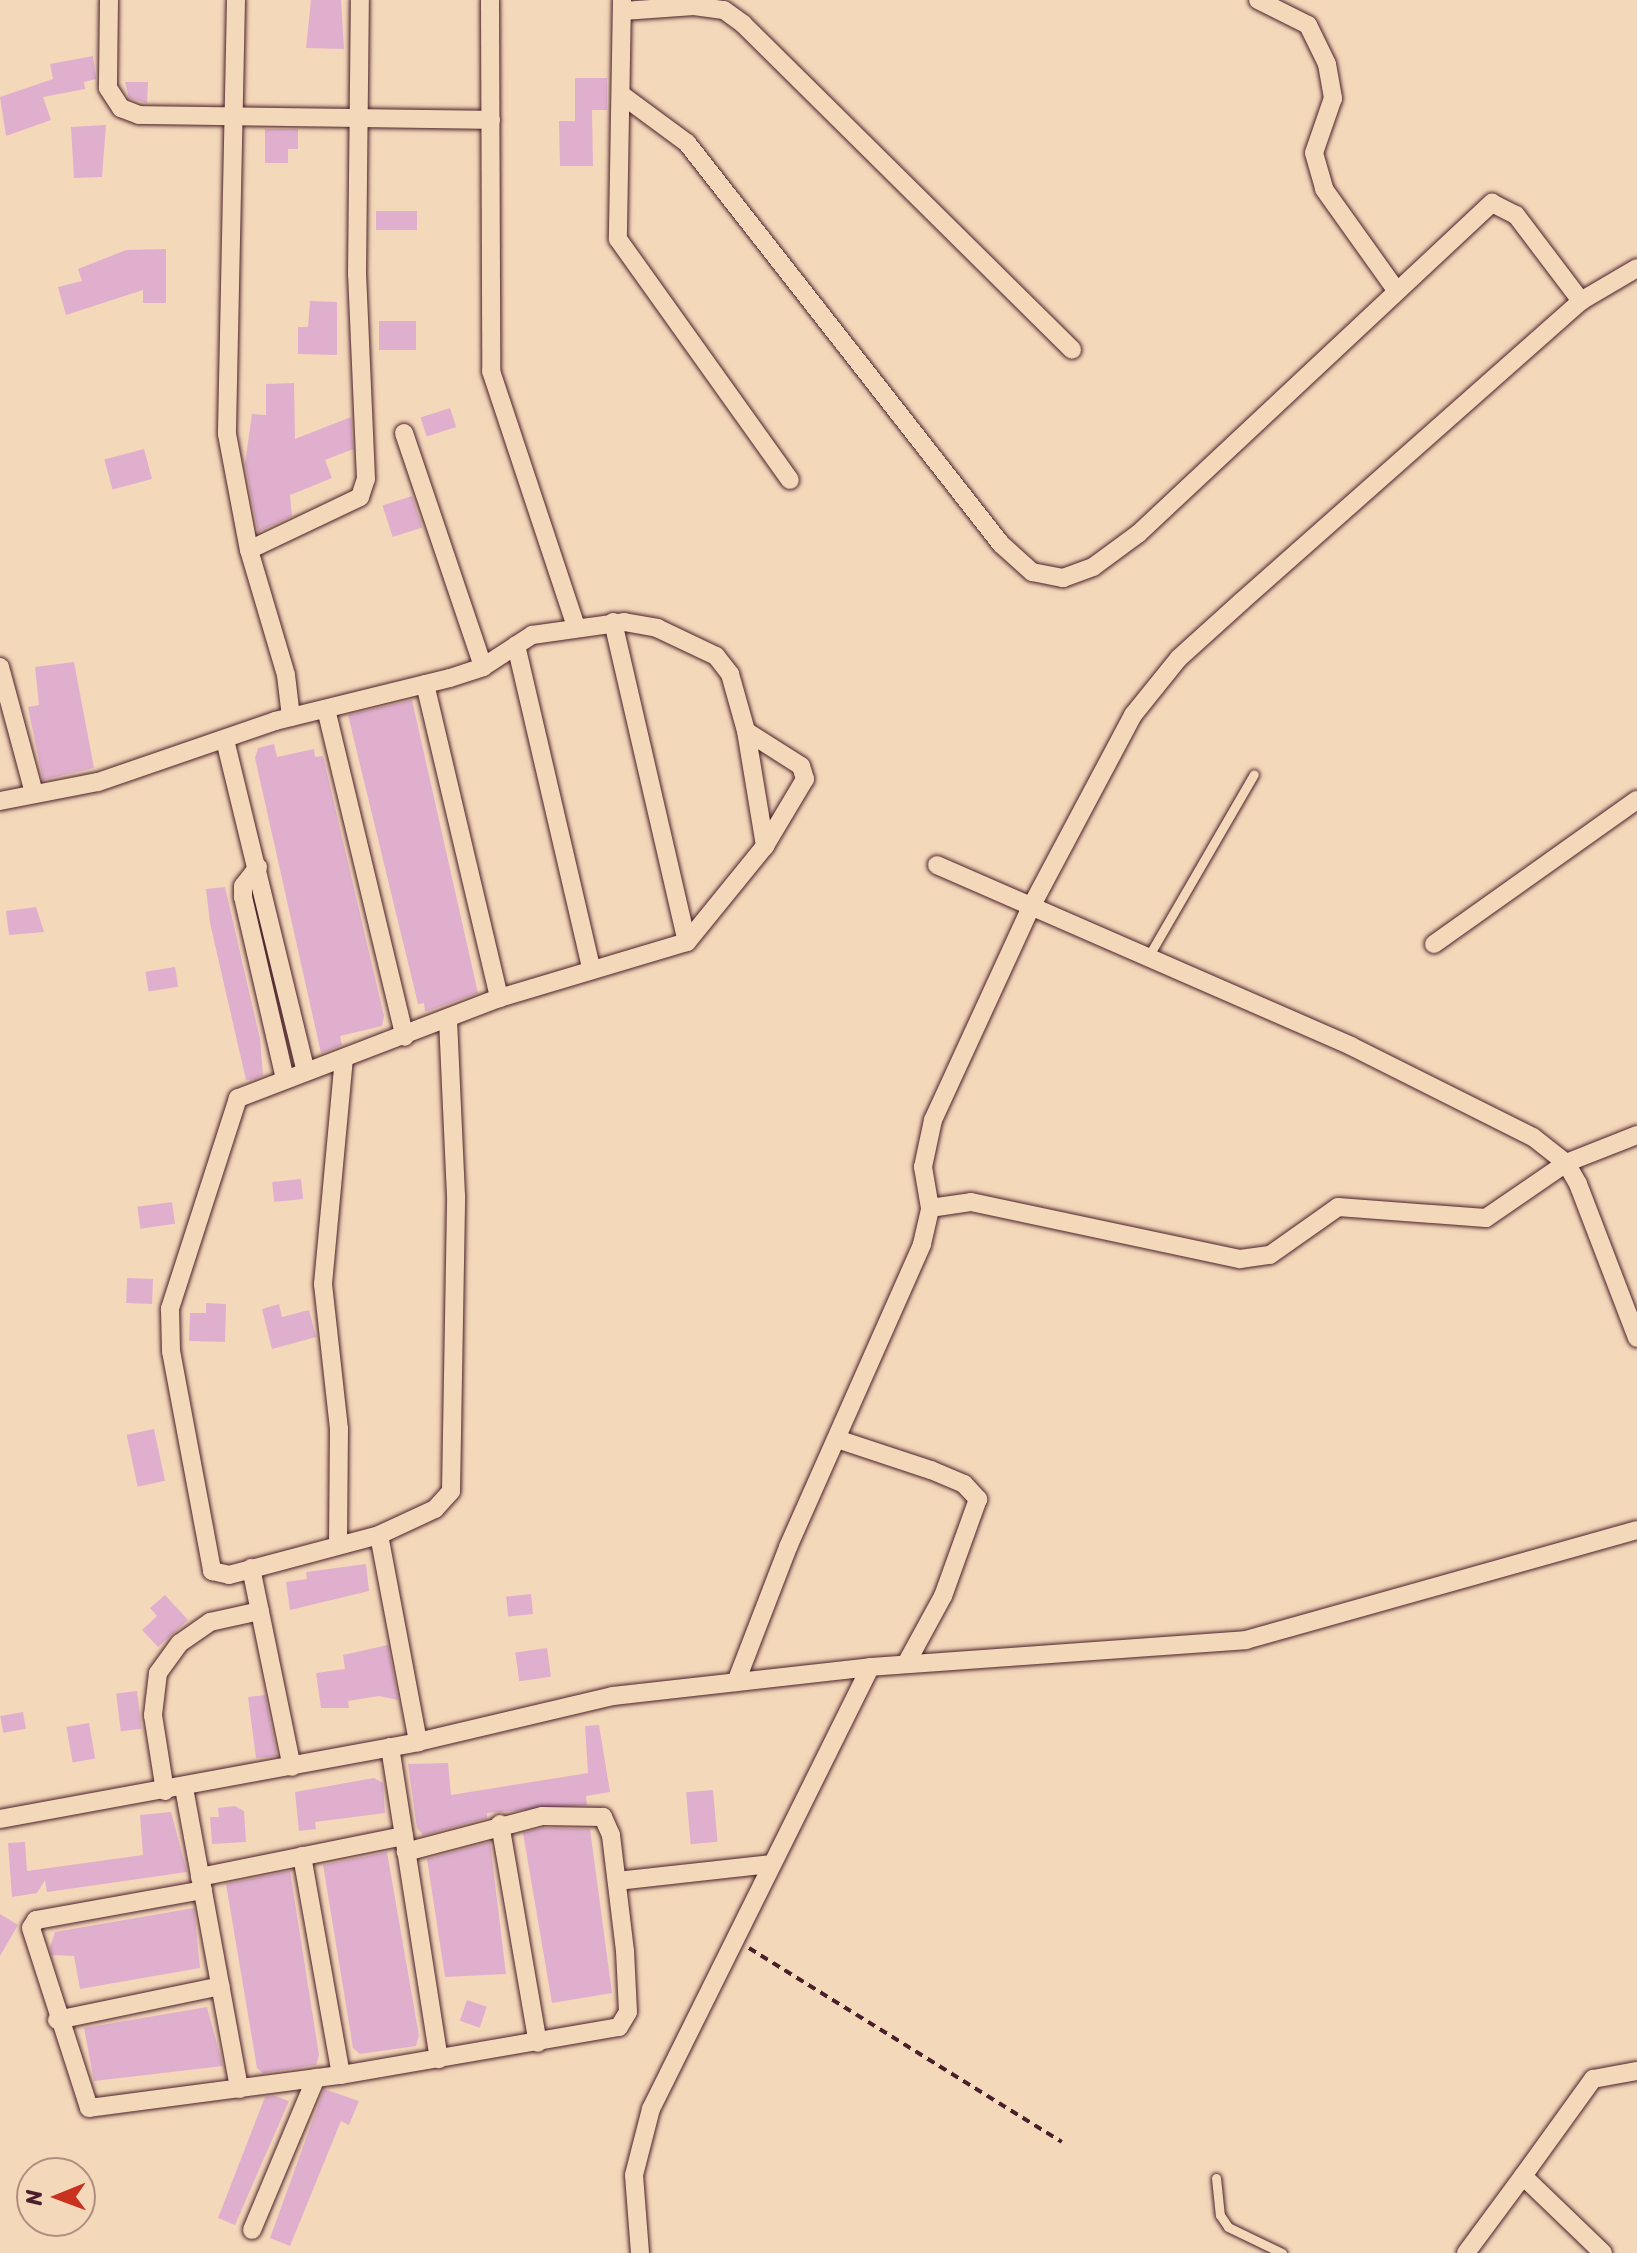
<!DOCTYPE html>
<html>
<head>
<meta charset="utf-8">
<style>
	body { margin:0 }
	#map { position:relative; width:1637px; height:2253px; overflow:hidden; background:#f4d8ba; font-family:Sriracha,sans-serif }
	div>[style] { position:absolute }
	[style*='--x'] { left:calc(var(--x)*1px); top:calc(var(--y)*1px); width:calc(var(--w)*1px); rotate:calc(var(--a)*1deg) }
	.building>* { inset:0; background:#e1afce; transform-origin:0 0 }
	.path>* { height:4px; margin-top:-2px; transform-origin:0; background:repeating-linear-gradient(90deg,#4a1f2b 0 8px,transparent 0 14px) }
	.roads { filter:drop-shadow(0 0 2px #4a1f2b) drop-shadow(0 0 2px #4a1f2b) }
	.lane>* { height:9px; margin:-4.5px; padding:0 4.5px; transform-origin:4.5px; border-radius:4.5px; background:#f4d8ba }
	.street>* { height:18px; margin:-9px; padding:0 9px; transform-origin:9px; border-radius:9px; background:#f4d8ba }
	span { translate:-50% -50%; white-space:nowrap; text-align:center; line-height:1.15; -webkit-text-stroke:7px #f4d8ba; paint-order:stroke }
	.north { position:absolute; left:16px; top:2157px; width:80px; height:80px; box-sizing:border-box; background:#f4d8ba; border:2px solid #b08e81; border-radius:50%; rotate:269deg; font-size:22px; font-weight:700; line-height:32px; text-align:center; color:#4a1f2b }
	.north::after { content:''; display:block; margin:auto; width:28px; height:36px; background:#c8321e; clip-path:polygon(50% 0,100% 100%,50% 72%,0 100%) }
</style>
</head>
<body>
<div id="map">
	<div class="building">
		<div style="clip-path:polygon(311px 0,341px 0,344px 49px,306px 48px)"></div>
		<div style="clip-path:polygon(93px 56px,96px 79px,84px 82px,85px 89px,43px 97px,51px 120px,6px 136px,0 97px,53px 79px,50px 64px)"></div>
		<div style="clip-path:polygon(575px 78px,607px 78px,607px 110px,592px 110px,593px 166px,560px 166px,559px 121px,575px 121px)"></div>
		<div style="clip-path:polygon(125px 82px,148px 82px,147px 103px,129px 98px)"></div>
		<div style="clip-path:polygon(106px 125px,102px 177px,74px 178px,71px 127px)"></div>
		<div style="clip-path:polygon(265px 129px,298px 129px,298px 149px,288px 149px,288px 163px,265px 163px)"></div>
		<div style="left:376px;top:211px;width:41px;height:19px"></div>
		<div style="clip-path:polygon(166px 249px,166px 303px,143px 303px,143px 290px,66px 315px,58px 287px,82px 281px,78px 269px,126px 250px)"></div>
		<div style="clip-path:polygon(310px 301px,337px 302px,337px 355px,298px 354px,298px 327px,308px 327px)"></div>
		<div style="left:379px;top:321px;width:37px;height:29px"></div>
		<div style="clip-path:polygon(294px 383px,295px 439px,351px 417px,353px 449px,325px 460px,332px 478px,290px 495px,292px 516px,258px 532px,245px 463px,252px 414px,266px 415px,266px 384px)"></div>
		<div style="left:450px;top:408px;width:20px;height:31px;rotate:72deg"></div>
		<div style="left:144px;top:449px;width:31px;height:41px;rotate:75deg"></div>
		<div style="left:412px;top:496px;width:33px;height:31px;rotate:72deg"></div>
		<div style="clip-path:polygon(74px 662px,94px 768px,43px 780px,28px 707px,39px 705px,35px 667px)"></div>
		<div style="clip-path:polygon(412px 700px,478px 993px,425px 1012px,424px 1003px,418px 1004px,348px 715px)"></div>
		<div style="clip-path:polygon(274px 744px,277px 757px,314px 749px,315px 757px,323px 756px,384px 1016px,382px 1026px,340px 1036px,342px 1045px,321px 1053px,255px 758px,258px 748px)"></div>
		<div style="clip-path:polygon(225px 887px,260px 1039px,263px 1075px,255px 1079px,246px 1080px,210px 923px,206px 889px)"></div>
		<div style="clip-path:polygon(36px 907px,44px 932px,9px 935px,6px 911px)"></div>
		<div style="left:175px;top:967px;width:20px;height:30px;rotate:81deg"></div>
		<div style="left:301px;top:1179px;width:20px;height:29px;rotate:84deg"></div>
		<div style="left:172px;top:1202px;width:22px;height:35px;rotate:82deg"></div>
		<div style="left:127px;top:1278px;width:26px;height:25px;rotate:2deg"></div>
		<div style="clip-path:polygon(206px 1303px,226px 1304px,225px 1342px,189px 1341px,190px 1313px,206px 1313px)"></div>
		<div style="clip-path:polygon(279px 1304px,282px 1317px,309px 1310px,316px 1337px,272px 1349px,262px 1309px)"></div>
		<div style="left:154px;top:1429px;width:53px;height:28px;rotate:78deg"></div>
		<div style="clip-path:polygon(366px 1564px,369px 1591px,290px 1610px,286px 1582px,307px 1579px,306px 1572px)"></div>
		<div style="left:531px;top:1594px;width:20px;height:25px;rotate:84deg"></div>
		<div style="clip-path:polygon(165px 1595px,188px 1620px,158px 1647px,142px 1630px,157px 1616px,150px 1608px)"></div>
		<div style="clip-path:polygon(388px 1645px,398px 1700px,379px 1696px,348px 1701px,349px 1708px,321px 1708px,316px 1673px,345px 1669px,343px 1655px)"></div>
		<div style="left:547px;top:1648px;width:29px;height:32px;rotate:82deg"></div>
		<div style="left:137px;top:1691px;width:38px;height:21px;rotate:83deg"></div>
		<div style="clip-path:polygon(265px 1695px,277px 1756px,256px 1758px,248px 1697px)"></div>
		<div style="left:23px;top:1712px;width:17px;height:23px;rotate:80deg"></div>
		<div style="left:89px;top:1723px;width:36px;height:23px;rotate:80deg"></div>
		<div style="clip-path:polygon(599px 1725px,610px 1792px,586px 1796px,587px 1805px,487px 1813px,487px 1818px,423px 1835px,417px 1828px,408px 1764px,448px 1763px,451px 1795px,588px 1773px,585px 1726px)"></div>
		<div style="clip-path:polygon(374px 1778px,383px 1783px,385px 1813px,315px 1822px,316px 1829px,299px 1831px,295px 1792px)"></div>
		<div style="left:713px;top:1790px;width:52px;height:27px;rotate:85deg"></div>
		<div style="clip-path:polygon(235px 1806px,244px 1811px,246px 1842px,212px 1844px,210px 1817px,219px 1817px,218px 1808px)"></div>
		<div style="clip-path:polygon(171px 1812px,187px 1872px,47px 1892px,45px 1880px,37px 1893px,12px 1897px,8px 1843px,25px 1842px,27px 1871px,143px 1855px,140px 1815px)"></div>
		<div style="clip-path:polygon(543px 1828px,590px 1829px,612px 1993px,552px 2003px,523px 1833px)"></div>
		<div style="clip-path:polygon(490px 1842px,506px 1974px,445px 1977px,427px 1859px)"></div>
		<div style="clip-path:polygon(387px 1852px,419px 2036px,416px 2046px,360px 2054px,353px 2048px,323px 1865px)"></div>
		<div style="clip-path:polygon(290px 1871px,319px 2055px,316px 2065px,263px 2073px,257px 2068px,226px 1884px)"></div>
		<div style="clip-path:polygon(194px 1908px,200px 1968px,80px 1989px,74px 1956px,52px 1955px,50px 1947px,55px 1932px)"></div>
		<div style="clip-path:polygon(0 1914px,18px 1925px,0 1956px)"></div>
		<div style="left:467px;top:2000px;width:21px;height:22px;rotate:19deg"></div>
		<div style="clip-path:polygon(207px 2007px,223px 2066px,94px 2081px,84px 2028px)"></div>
		<div style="clip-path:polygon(324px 2089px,359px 2101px,349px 2125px,341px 2121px,290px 2246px,270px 2238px)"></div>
		<div style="clip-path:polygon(275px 2096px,289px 2101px,235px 2225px,218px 2218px,265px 2097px)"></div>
	</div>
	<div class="path">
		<div style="--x:749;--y:1948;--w:368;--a:31.8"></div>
	</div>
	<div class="roads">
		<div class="lane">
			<div style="--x:1148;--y:957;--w:211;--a:-59.9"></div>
			<div style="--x:1216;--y:2178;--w:37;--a:84"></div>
			<div style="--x:1220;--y:2215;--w:14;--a:56"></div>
			<div style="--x:1228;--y:2227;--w:60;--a:25.7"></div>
		</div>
		<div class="street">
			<div style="--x:109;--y:0;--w:88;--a:90.7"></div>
			<div style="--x:108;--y:88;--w:24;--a:57"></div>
			<div style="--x:121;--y:108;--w:19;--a:21"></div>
			<div style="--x:139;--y:115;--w:352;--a:0.8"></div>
			<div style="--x:236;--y:0;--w:434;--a:91.2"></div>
			<div style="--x:227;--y:434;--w:118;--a:79.3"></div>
			<div style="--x:249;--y:550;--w:130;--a:73.5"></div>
			<div style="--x:286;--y:675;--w:42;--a:83.2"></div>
			<div style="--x:490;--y:0;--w:371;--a:89.8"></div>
			<div style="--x:491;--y:371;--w:269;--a:71.6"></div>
			<div style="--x:622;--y:0;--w:239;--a:91"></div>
			<div style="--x:618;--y:239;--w:296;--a:54.5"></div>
			<div style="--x:1258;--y:0;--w:56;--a:26.6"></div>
			<div style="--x:1308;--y:25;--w:43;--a:64"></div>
			<div style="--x:1327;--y:64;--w:35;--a:80"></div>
			<div style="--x:1333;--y:98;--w:58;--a:109.1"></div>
			<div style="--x:1314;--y:153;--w:37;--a:74"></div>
			<div style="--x:1324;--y:189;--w:124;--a:54.5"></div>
			<div style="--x:623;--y:11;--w:71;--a:-4"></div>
			<div style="--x:694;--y:6;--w:30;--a:8"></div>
			<div style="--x:724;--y:10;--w:24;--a:36"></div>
			<div style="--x:743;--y:24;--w:463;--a:44.7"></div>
			<div style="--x:622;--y:95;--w:81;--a:36.4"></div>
			<div style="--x:687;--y:143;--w:509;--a:51.94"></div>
			<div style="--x:1001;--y:544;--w:42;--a:42.1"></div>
			<div style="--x:1032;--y:572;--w:32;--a:11"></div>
			<div style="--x:1063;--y:578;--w:32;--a:-20"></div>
			<div style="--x:1093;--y:567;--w:56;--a:-36.3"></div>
			<div style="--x:1138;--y:534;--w:485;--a:-43.1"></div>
			<div style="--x:1492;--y:203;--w:27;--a:27"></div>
			<div style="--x:1516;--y:215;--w:108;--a:52.9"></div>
			<div style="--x:404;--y:433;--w:247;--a:71.3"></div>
			<div style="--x:249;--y:550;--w:123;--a:-25.5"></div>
			<div style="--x:360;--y:497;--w:19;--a:-72"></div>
			<div style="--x:366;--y:479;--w:205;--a:-92.5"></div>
			<div style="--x:357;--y:274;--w:274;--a:-89.4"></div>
			<div style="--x:613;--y:622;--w:328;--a:77"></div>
			<div style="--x:516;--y:645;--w:331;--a:76.9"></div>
			<div style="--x:0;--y:667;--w:131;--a:74.9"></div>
			<div style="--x:425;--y:684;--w:323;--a:76.7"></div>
			<div style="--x:326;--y:709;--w:337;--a:76.5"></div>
			<div style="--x:746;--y:731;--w:117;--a:80.6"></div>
			<div style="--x:225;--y:740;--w:337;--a:76.3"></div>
			<div style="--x:0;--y:801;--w:100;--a:-11"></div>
			<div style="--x:98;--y:782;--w:187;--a:-19"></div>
			<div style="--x:275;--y:721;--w:180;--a:-13.8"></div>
			<div style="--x:450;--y:678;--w:35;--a:-18"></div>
			<div style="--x:483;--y:667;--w:59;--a:-33.1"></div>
			<div style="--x:532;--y:635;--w:93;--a:-8"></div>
			<div style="--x:624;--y:622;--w:34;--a:10"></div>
			<div style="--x:657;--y:628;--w:65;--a:25.4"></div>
			<div style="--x:716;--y:656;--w:23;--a:52"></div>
			<div style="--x:730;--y:674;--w:59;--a:74.3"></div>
			<div style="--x:746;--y:731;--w:65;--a:32.5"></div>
			<div style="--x:801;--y:766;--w:14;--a:73"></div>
			<div style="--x:805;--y:779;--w:78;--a:120.8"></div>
			<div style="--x:765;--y:846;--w:124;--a:129.1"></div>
			<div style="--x:687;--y:942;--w:196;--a:163.4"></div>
			<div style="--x:499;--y:998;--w:280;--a:159"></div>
			<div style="--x:238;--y:1098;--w:222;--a:107.9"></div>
			<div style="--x:170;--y:1309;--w:42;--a:88.6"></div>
			<div style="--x:171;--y:1351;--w:224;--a:79.4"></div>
			<div style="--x:212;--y:1571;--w:17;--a:13"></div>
			<div style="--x:229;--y:1575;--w:155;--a:-14.9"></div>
			<div style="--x:379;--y:1535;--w:62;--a:-24.9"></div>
			<div style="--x:435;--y:1509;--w:24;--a:-48"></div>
			<div style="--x:451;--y:1491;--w:295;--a:-89"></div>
			<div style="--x:456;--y:1196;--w:175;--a:-92.6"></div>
			<div style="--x:937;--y:865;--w:452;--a:23.6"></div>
			<div style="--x:1351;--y:1046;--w:203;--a:26.6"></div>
			<div style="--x:1533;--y:1137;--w:42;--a:38.2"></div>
			<div style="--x:1566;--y:1163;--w:24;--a:60"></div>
			<div style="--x:1578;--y:1184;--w:165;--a:69"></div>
			<div style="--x:258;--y:867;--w:24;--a:128"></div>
			<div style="--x:243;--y:886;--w:11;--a:90"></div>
			<div style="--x:243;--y:897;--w:183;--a:77"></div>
			<div style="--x:1434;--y:944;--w:249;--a:-35.4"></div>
			<div style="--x:930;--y:1208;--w:41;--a:-8.3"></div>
			<div style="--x:971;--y:1202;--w:275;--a:12"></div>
			<div style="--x:1240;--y:1259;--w:30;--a:-8"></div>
			<div style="--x:1270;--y:1255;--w:83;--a:-35.2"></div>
			<div style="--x:1338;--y:1207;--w:148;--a:4.3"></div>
			<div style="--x:1486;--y:1218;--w:97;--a:-34.5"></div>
			<div style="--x:1566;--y:1163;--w:76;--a:-21.5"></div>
			<div style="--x:837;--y:1439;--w:99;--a:18.3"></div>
			<div style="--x:931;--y:1470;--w:36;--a:23"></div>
			<div style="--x:964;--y:1484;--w:21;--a:47"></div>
			<div style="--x:978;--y:1499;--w:103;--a:109.8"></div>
			<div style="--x:943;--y:1596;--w:77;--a:118.6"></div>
			<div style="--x:379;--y:1535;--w:211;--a:79.3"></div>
			<div style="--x:338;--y:1543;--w:114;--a:-89.5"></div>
			<div style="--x:339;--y:1429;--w:146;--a:-96.3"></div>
			<div style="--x:323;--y:1284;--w:227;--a:-84.7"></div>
			<div style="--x:251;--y:1568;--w:203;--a:78.4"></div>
			<div style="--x:736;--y:1682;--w:145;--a:-68.9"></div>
			<div style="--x:788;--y:1547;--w:331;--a:-66.1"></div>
			<div style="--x:922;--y:1244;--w:37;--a:-77"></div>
			<div style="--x:930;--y:1208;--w:42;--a:-99.7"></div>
			<div style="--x:923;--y:1167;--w:48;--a:-78"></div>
			<div style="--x:933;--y:1120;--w:237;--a:-65.3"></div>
			<div style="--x:1032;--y:905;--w:215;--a:-62"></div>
			<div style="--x:1133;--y:715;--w:73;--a:-51.1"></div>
			<div style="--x:1179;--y:658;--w:85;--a:-42.1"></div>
			<div style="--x:1242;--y:601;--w:453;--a:-41.5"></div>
			<div style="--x:1581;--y:301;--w:65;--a:-30.5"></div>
			<div style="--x:390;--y:1747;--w:316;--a:81.1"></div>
			<div style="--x:184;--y:1788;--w:306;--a:79.6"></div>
			<div style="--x:165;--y:1791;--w:77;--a:-99"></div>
			<div style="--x:153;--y:1715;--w:42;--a:-83.2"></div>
			<div style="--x:158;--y:1673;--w:37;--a:-54"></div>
			<div style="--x:180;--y:1643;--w:37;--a:-35"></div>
			<div style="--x:210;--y:1622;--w:51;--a:-12.4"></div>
			<div style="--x:0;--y:1819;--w:425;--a:-10.4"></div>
			<div style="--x:418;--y:1742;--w:200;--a:-13.3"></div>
			<div style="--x:613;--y:1696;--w:259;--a:-6.4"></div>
			<div style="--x:870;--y:1667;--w:377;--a:-4.1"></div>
			<div style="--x:1246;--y:1640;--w:406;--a:-15.7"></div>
			<div style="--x:500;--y:1824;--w:222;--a:80.2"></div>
			<div style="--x:302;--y:1856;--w:222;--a:79.9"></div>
			<div style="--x:200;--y:1877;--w:208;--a:-11.4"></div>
			<div style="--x:617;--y:1881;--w:154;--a:-6.3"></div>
			<div style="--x:203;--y:1890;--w:170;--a:169.8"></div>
			<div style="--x:36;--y:1920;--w:9;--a:122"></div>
			<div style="--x:31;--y:1928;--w:189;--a:72.1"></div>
			<div style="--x:89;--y:2108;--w:254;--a:-7.5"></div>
			<div style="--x:341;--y:2075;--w:282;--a:-9.8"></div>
			<div style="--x:619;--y:2027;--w:17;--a:-59"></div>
			<div style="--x:628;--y:2012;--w:61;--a:-92.8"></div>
			<div style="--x:625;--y:1951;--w:117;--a:-96.9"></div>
			<div style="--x:611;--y:1835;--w:20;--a:-114"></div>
			<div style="--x:603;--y:1817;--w:61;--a:-179.1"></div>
			<div style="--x:542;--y:1816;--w:141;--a:165.2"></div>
			<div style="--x:57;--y:2020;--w:167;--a:-11.7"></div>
			<div style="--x:252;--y:2230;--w:165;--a:-67.2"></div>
			<div style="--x:640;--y:2253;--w:78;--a:-94.4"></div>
			<div style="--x:634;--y:2175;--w:68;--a:-75.6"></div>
			<div style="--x:651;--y:2109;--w:493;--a:-63.6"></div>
			<div style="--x:1466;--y:2253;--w:96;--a:-53.5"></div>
			<div style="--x:1603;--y:2253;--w:111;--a:-136.1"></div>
			<div style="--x:1523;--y:2176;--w:120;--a:-54.2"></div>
			<div style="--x:1593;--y:2079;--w:45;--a:-10.3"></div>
		</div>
	</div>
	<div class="north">N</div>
</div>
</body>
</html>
